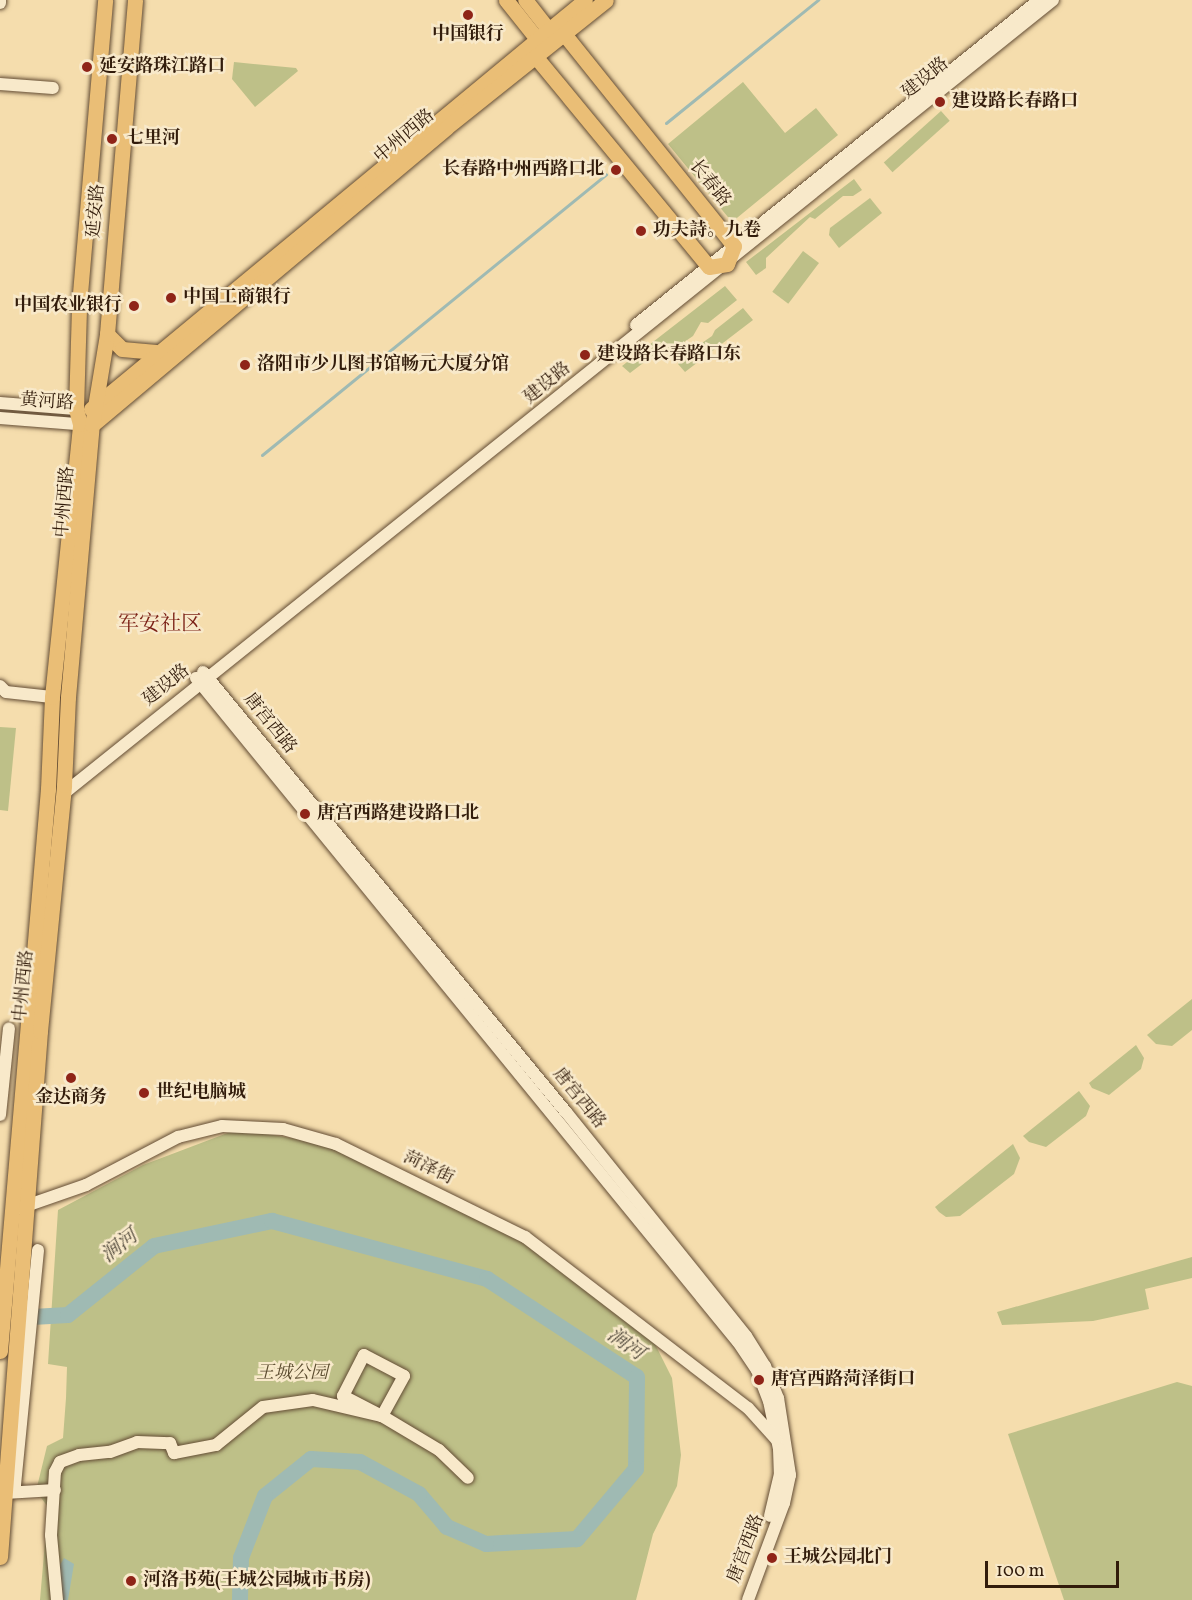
<!DOCTYPE html>
<html>
<head>
<meta charset="utf-8">
<style>
	body { margin:0 }
	#map { position:relative; width:1192px; height:1600px; overflow:hidden; background:#f5ddad; font-family:Vollkorn,"Noto Serif SC",serif }
	div>[style] { position:absolute }
	[style*='--x'] { left:calc(var(--x)*1px); top:calc(var(--y)*1px); width:calc(var(--w)*1px); rotate:calc(var(--a)*1deg) }
	.green>* { inset:0; background:#bec088; transform-origin:0 0 }
	.water>* { inset:0; background:#9fbab3 }
	.stream>* { height:3px; margin:-1.5px; padding:0 1.5px; transform-origin:1.5px; border-radius:1.5px; background:#9fbab3 }
	.river>* { height:16px; margin:-8px; padding:0 8px; transform-origin:8px; border-radius:8px; background:#9fbab3 }
	.roads { filter:drop-shadow(0 0 2px #634c34) drop-shadow(0 0 2px #634c34) }
	.minor>* { height:12px; margin:-6px; padding:0 6px; transform-origin:6px; border-radius:6px; background:#f8e9ca }
	.major>* { height:15px; margin:-7.5px; padding:0 7.5px; transform-origin:7.5px; border-radius:7.5px; background:#eabe76 }
	.dots>* { width:16px; height:16px; translate:-50% -50%; box-sizing:border-box; border:3px solid #f8e9ca; border-radius:50% }
	span { translate:-50% -50%; white-space:nowrap; text-align:center; line-height:1.15; -webkit-text-stroke:5px #f8e9ca; paint-order:stroke }
	.poi-label { font-size:18px; color:#321c0b; font-weight:700 }
	.left { translate:0 -50%; text-align:left }
	.right { translate:-100% -50%; text-align:right }
	.street-label { font-size:18px; color:#321c0b }
	.park-label { font-size:18px; color:#5c4d30; font-style:italic }
	.water-label { font-size:20px; color:#534b3d; font-style:italic }
	.quarter-label { font-size:21px; color:#7a1f14 }
	.scale { position:absolute; left:985px; top:1561px; width:134px; height:27px; box-sizing:border-box; border:3px solid #321c0b; border-top:0; padding-left:8px; font-size:18px; line-height:21px; white-space:nowrap; color:#321c0b; -webkit-text-stroke:4px #f8e9ca; paint-order:stroke }
</style>
</head>
<body>
<div id="map">
	<div class="green">
		<div style="clip-path:polygon(234px 62px,296px 68px,298px 71px,255px 107px,232px 79px)"></div>
		<div style="clip-path:polygon(743px 82px,785px 133px,816px 108px,838px 135px,732px 222px,668px 144px)"></div>
		<div style="left:941px;top:111px;width:13px;height:77px;rotate:48deg"></div>
		<div style="clip-path:polygon(854px 179px,862px 190px,853px 196px,843px 196px,815px 219px,810px 217px,766px 258px,766px 268px,756px 275px,746px 262px)"></div>
		<div style="clip-path:polygon(870px 198px,882px 213px,839px 248px,829px 235px,830px 228px)"></div>
		<div style="left:803px;top:251px;width:20px;height:51px;rotate:37deg"></div>
		<div style="clip-path:polygon(725px 286px,737px 300px,708px 323px,701px 322px,693px 336px,671px 351px,663px 348px,630px 373px,622px 366px)"></div>
		<div style="clip-path:polygon(743px 308px,753px 320px,685px 372px,678px 364px,680px 358px,712px 336px,715px 330px)"></div>
		<div style="clip-path:polygon(0 727px,16px 728px,8px 811px,0 810px)"></div>
		<div style="clip-path:polygon(1192px 999px,1192px 1030px,1172px 1046px,1156px 1044px,1147px 1035px)"></div>
		<div style="clip-path:polygon(1136px 1045px,1144px 1058px,1141px 1069px,1109px 1095px,1092px 1088px,1089px 1083px)"></div>
		<div style="clip-path:polygon(1079px 1091px,1090px 1106px,1086px 1116px,1046px 1147px,1029px 1142px,1023px 1136px)"></div>
		<div style="clip-path:polygon(238px 1129px,309px 1141px,364px 1157px,570px 1266px,646px 1326px,672px 1378px,681px 1455px,677px 1486px,653px 1534px,636px 1600px,40px 1600px,48px 1507px,36px 1491px,47px 1446px,63px 1438px,66px 1398px,67px 1367px,48px 1364px,58px 1210px,143px 1165px)"></div>
		<div style="clip-path:polygon(1013px 1144px,1020px 1158px,1014px 1174px,960px 1216px,946px 1217px,939px 1212px,935px 1207px)"></div>
		<div style="clip-path:polygon(1192px 1257px,1192px 1278px,1145px 1289px,1149px 1309px,1093px 1321px,1002px 1325px,997px 1312px)"></div>
		<div style="clip-path:polygon(1177px 1382px,1192px 1386px,1192px 1600px,1064px 1600px,1008px 1434px)"></div>
	</div>
	<div class="water">
		<div style="clip-path:polygon(64px 1558px,74px 1564px,68px 1600px,59px 1600px,57px 1570px)"></div>
	</div>
	<div class="stream">
		<div style="--x:666;--y:123;--w:196;--a:-39"></div>
		<div style="--x:262;--y:455;--w:444;--a:-39.2"></div>
	</div>
	<div class="river">
		<div style="--x:15;--y:1318;--w:53;--a:-3.2"></div>
		<div style="--x:68;--y:1315;--w:110;--a:-38.7"></div>
		<div style="--x:154;--y:1246;--w:121;--a:-12"></div>
		<div style="--x:272;--y:1221;--w:223;--a:15.1"></div>
		<div style="--x:487;--y:1279;--w:179;--a:33.2"></div>
		<div style="--x:637;--y:1377;--w:92;--a:90.6"></div>
		<div style="--x:636;--y:1469;--w:92;--a:130.1"></div>
		<div style="--x:577;--y:1539;--w:91;--a:176.9"></div>
		<div style="--x:486;--y:1544;--w:43;--a:-156.4"></div>
		<div style="--x:447;--y:1527;--w:43;--a:-130.3"></div>
		<div style="--x:419;--y:1494;--w:67;--a:-151.5"></div>
		<div style="--x:360;--y:1462;--w:49;--a:-176.5"></div>
		<div style="--x:311;--y:1459;--w:59;--a:141.2"></div>
		<div style="--x:265;--y:1496;--w:66;--a:111.2"></div>
		<div style="--x:241;--y:1558;--w:42;--a:91.4"></div>
	</div>
	<div class="roads">
		<div class="minor">
			<div style="--x:0;--y:3;--w:3;--a:-90"></div>
			<div style="--x:0;--y:84;--w:53;--a:4.3"></div>
			<div style="--x:636;--y:325;--w:518;--a:-38.88"></div>
			<div style="--x:0;--y:403;--w:76;--a:4.5"></div>
			<div style="--x:0;--y:418;--w:89;--a:4.5"></div>
			<div style="--x:203;--y:672;--w:570;--a:50.48"></div>
			<div style="--x:566;--y:1112;--w:287;--a:51.2"></div>
			<div style="--x:746;--y:1336;--w:36;--a:58"></div>
			<div style="--x:765;--y:1366;--w:35;--a:68"></div>
			<div style="--x:778;--y:1398;--w:78;--a:81.1"></div>
			<div style="--x:790;--y:1475;--w:29;--a:102"></div>
			<div style="--x:784;--y:1503;--w:103;--a:110.4"></div>
			<div style="--x:196;--y:678;--w:857;--a:50.78"></div>
			<div style="--x:738;--y:1342;--w:34;--a:56"></div>
			<div style="--x:757;--y:1370;--w:33;--a:69"></div>
			<div style="--x:769;--y:1401;--w:49;--a:78.2"></div>
			<div style="--x:779;--y:1449;--w:25;--a:88"></div>
			<div style="--x:780;--y:1474;--w:43;--a:103.4"></div>
			<div style="--x:0;--y:686;--w:8;--a:45"></div>
			<div style="--x:6;--y:692;--w:46;--a:6.2"></div>
			<div style="--x:63;--y:794;--w:1269;--a:-38.73"></div>
			<div style="--x:0;--y:1115;--w:87;--a:-84.1"></div>
			<div style="--x:20;--y:1208;--w:70;--a:-19.2"></div>
			<div style="--x:86;--y:1185;--w:104;--a:-27.6"></div>
			<div style="--x:178;--y:1137;--w:45;--a:-14"></div>
			<div style="--x:222;--y:1126;--w:61;--a:2.8"></div>
			<div style="--x:283;--y:1129;--w:55;--a:15.8"></div>
			<div style="--x:336;--y:1144;--w:211;--a:26.2"></div>
			<div style="--x:525;--y:1237;--w:281;--a:37.5"></div>
			<div style="--x:748;--y:1408;--w:42;--a:47.9"></div>
			<div style="--x:364;--y:1355;--w:45;--a:27.7"></div>
			<div style="--x:404;--y:1376;--w:46;--a:118.8"></div>
			<div style="--x:382;--y:1416;--w:44;--a:-152.9"></div>
			<div style="--x:343;--y:1396;--w:46;--a:-62.9"></div>
			<div style="--x:5;--y:1493;--w:13;--a:-39"></div>
			<div style="--x:15;--y:1485;--w:236;--a:-84.4"></div>
			<div style="--x:5;--y:1493;--w:50;--a:-3.4"></div>
			<div style="--x:57;--y:1600;--w:65;--a:-95.3"></div>
			<div style="--x:51;--y:1535;--w:63;--a:-86.4"></div>
			<div style="--x:55;--y:1472;--w:11;--a:-63"></div>
			<div style="--x:60;--y:1462;--w:20;--a:-20"></div>
			<div style="--x:79;--y:1455;--w:31;--a:-6"></div>
			<div style="--x:110;--y:1452;--w:29;--a:-20"></div>
			<div style="--x:137;--y:1442;--w:33;--a:2"></div>
			<div style="--x:170;--y:1443;--w:11;--a:68"></div>
			<div style="--x:174;--y:1453;--w:43;--a:-10.8"></div>
			<div style="--x:216;--y:1445;--w:60;--a:-39"></div>
			<div style="--x:263;--y:1407;--w:50;--a:-8"></div>
			<div style="--x:313;--y:1400;--w:71;--a:13.1"></div>
			<div style="--x:382;--y:1416;--w:66;--a:30.8"></div>
			<div style="--x:439;--y:1450;--w:40;--a:44"></div>
		</div>
		<div class="major">
			<div style="--x:506;--y:0;--w:50;--a:51.5"></div>
			<div style="--x:537;--y:39;--w:17;--a:97"></div>
			<div style="--x:535;--y:56;--w:273;--a:50.5"></div>
			<div style="--x:709;--y:267;--w:18;--a:-9"></div>
			<div style="--x:727;--y:264;--w:19;--a:-69"></div>
			<div style="--x:734;--y:246;--w:272;--a:-128.7"></div>
			<div style="--x:564;--y:34;--w:17;--a:-163"></div>
			<div style="--x:548;--y:29;--w:37;--a:-128"></div>
			<div style="--x:107;--y:334;--w:21;--a:45"></div>
			<div style="--x:122;--y:349;--w:34;--a:5"></div>
			<div style="--x:91;--y:409;--w:641;--a:-39.62"></div>
			<div style="--x:92;--y:425;--w:463;--a:-40"></div>
			<div style="--x:447;--y:127;--w:203;--a:-38.6"></div>
			<div style="--x:0;--y:1351;--w:564;--a:-85.12"></div>
			<div style="--x:48;--y:789;--w:92;--a:-87.5"></div>
			<div style="--x:52;--y:697;--w:274;--a:-84.1"></div>
			<div style="--x:80;--y:424;--w:16;--a:-105"></div>
			<div style="--x:76;--y:409;--w:104;--a:-88.3"></div>
			<div style="--x:79;--y:305;--w:306;--a:-85.1"></div>
			<div style="--x:0;--y:1557;--w:528;--a:-85.65"></div>
			<div style="--x:40;--y:1031;--w:247;--a:-84.4"></div>
			<div style="--x:64;--y:785;--w:88;--a:-87.4"></div>
			<div style="--x:68;--y:697;--w:273;--a:-85"></div>
			<div style="--x:92;--y:425;--w:92;--a:-80.6"></div>
			<div style="--x:107;--y:334;--w:335;--a:-85.2"></div>
		</div>
	</div>
	<div class="dots">
		<div style="left:468px;top:15px;background:#8f2418"></div>
		<div style="left:87px;top:67px;background:#8f2418"></div>
		<div style="left:940px;top:102px;background:#8f2418"></div>
		<div style="left:112px;top:139px;background:#8f2418"></div>
		<div style="left:616px;top:170px;background:#8f2418"></div>
		<div style="left:641px;top:231px;background:#8f2418"></div>
		<div style="left:171px;top:298px;background:#8f2418"></div>
		<div style="left:134px;top:306px;background:#8f2418"></div>
		<div style="left:585px;top:355px;background:#8f2418"></div>
		<div style="left:245px;top:365px;background:#8f2418"></div>
		<div style="left:305px;top:814px;background:#8f2418"></div>
		<div style="left:71px;top:1078px;background:#8f2418"></div>
		<div style="left:144px;top:1093px;background:#8f2418"></div>
		<div style="left:759px;top:1380px;background:#8f2418"></div>
		<div style="left:772px;top:1558px;background:#8f2418"></div>
		<div style="left:131px;top:1581px;background:#8f2418"></div>
	</div>
	<div class="poi-label">
		<span style="left:468px;top:35px">中国银行</span>
		<span class="left" style="left:99px;top:67px">延安路珠江路口</span>
		<span class="left" style="left:952px;top:102px">建设路长春路口</span>
		<span class="left" style="left:126px;top:139px">七里河</span>
		<span class="right" style="left:604px;top:170px">长春路中州西路口北</span>
		<span class="left" style="left:653px;top:231px">功夫詩。九卷</span>
		<span class="left" style="left:183px;top:298px">中国工商银行</span>
		<span class="right" style="left:122px;top:306px">中国农业银行</span>
		<span class="left" style="left:597px;top:355px">建设路长春路口东</span>
		<span class="left" style="left:257px;top:365px">洛阳市少儿图书馆畅元大厦分馆</span>
		<span class="left" style="left:317px;top:814px">唐宫西路建设路口北</span>
		<span class="left" style="left:156px;top:1093px">世纪电脑城</span>
		<span style="left:71px;top:1098px">金达商务</span>
		<span class="left" style="left:771px;top:1380px">唐宫西路菏泽街口</span>
		<span class="left" style="left:784px;top:1558px">王城公园北门</span>
		<span class="left" style="left:143px;top:1581px">河洛书苑(王城公园城市书房)</span>
	</div>
	<div class="street-label">
		<span style="left:926px;top:79px;rotate:-39deg">建设路</span>
		<span style="left:405px;top:137px;rotate:-40deg">中州西路</span>
		<span style="left:709px;top:184px;rotate:51deg">长春路</span>
		<span style="left:97px;top:211px;rotate:-85deg">延安路</span>
		<span style="left:548px;top:384px;rotate:-39deg">建设路</span>
		<span style="left:47px;top:403px;rotate:4deg">黄河路</span>
		<span style="left:66px;top:502px;rotate:-85deg">中州西路</span>
		<span style="left:167px;top:686px;rotate:-39deg">建设路</span>
		<span style="left:269px;top:724px;rotate:51deg">唐宫西路</span>
		<span style="left:25px;top:986px;rotate:-84deg">中州西路</span>
		<span style="left:578px;top:1099px;rotate:51deg">唐宫西路</span>
		<span style="left:428px;top:1169px;rotate:26deg">菏泽街</span>
		<span style="left:747px;top:1549px;rotate:-69deg">唐宫西路</span>
	</div>
	<div class="park-label">
		<span style="left:292px;top:1374px">王城公园</span>
	</div>
	<div class="water-label">
		<span style="left:120px;top:1247px;rotate:-38deg">涧河</span>
		<span style="left:625px;top:1345px;rotate:35deg">涧河</span>
	</div>
	<div class="quarter-label">
		<span style="left:160px;top:625px">军安社区</span>
	</div>
	<div class="scale">100 m</div>
</div>
</body>
</html>
